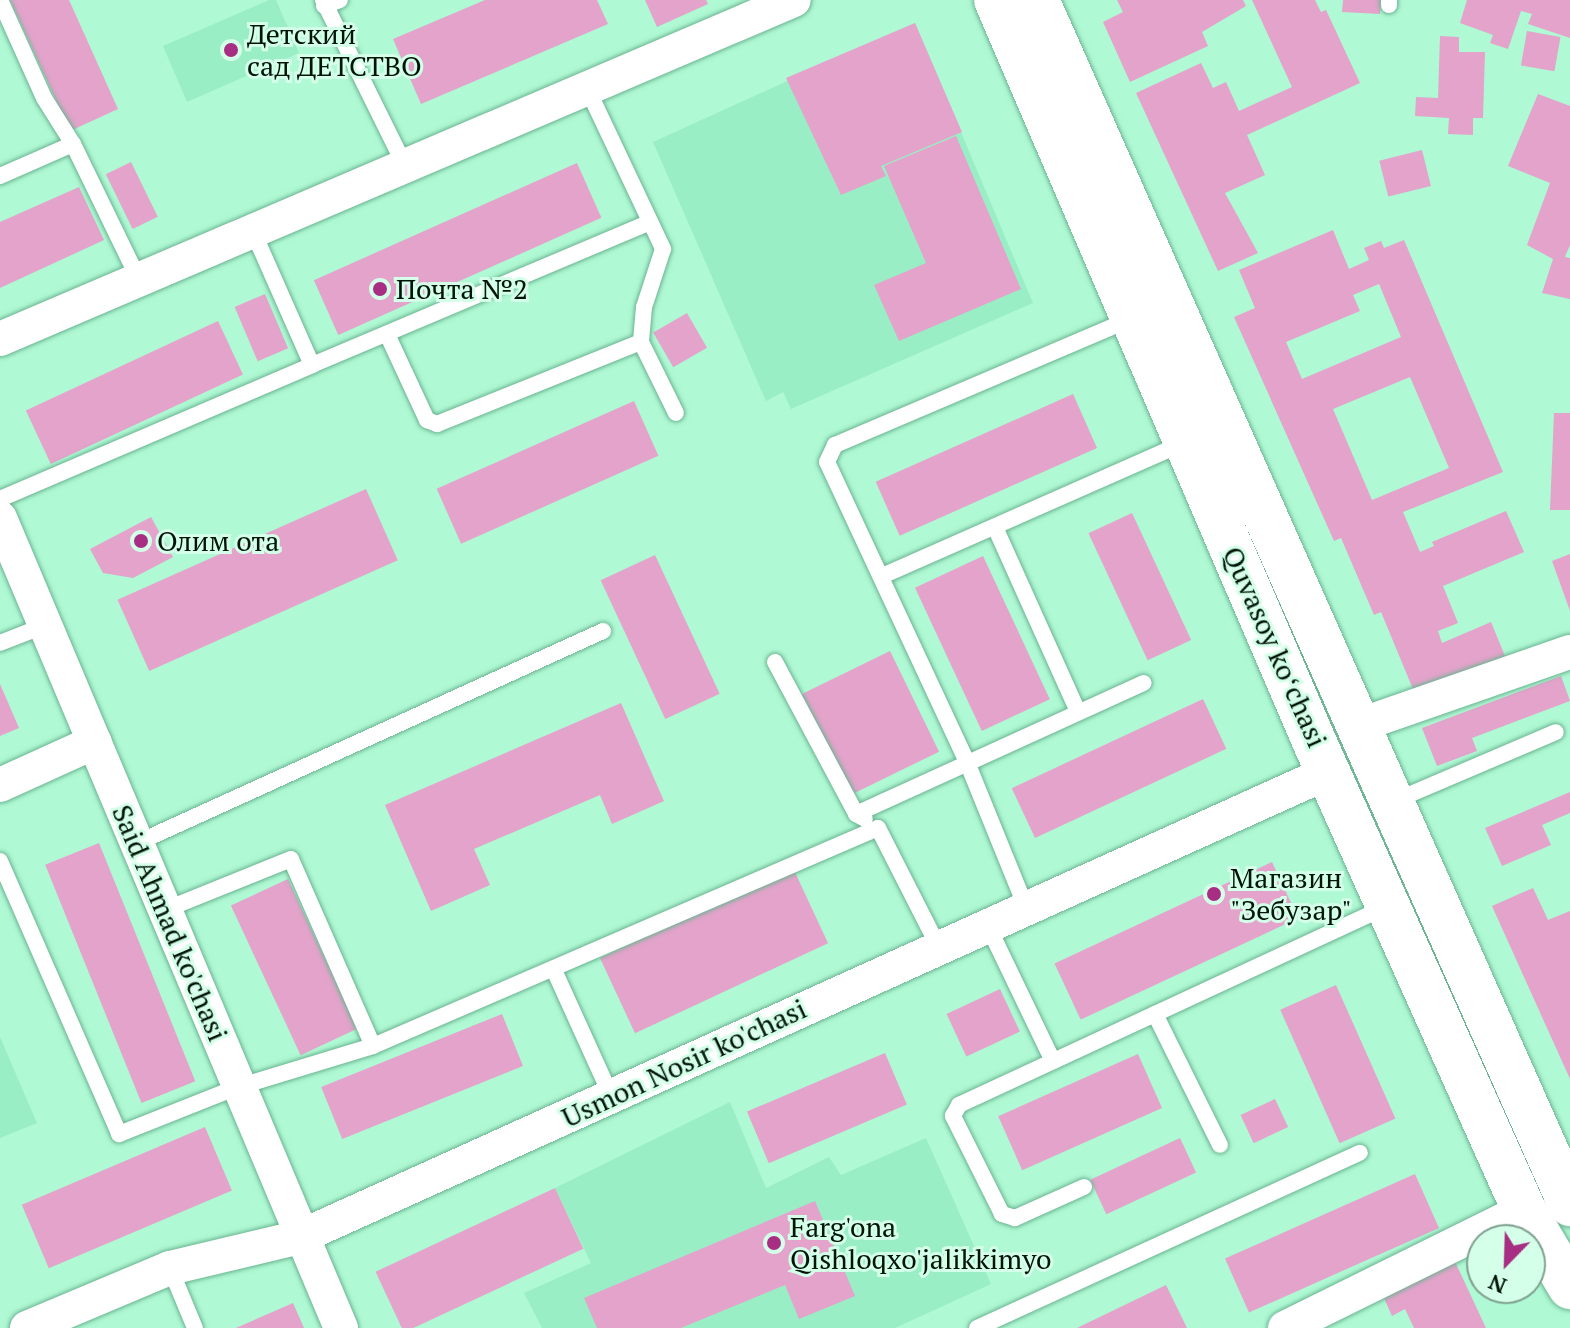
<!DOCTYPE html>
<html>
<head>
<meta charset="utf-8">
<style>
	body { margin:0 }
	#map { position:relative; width:1570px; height:1328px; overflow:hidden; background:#aff9d4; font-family:"PT Serif",serif }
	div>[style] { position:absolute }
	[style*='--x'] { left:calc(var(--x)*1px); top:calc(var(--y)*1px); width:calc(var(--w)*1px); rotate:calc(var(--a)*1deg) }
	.built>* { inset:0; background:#9aeec5 }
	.building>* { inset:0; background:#e3a3ca; transform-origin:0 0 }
	.roads { filter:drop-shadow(0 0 2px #6bb391) drop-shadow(0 0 2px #6bb391) }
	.lane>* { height:16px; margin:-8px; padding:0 8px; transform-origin:8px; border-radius:8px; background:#fff }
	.street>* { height:34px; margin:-17px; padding:0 17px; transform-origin:17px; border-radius:17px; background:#fff }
	.primary>* { height:44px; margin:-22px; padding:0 22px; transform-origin:22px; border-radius:22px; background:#fff }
	.dots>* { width:22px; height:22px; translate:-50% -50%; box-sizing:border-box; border:4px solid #d4ffe8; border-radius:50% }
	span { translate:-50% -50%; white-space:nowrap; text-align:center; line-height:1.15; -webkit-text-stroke:6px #d4ffe8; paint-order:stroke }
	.poi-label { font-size:28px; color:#001409 }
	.left { translate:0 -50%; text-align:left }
	.street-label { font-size:28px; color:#001409 }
	.north { position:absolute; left:1466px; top:1224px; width:80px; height:80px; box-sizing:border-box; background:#d4ffe8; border:2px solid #7fa18f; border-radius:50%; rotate:203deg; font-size:22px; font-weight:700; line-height:32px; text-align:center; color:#001409 }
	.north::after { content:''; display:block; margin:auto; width:28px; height:36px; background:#a72e83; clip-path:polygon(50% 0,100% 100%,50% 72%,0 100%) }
</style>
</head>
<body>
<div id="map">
	<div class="built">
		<div style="clip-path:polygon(269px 0,276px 0,299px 53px,187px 102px,163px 46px)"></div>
		<div style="clip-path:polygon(915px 23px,1033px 303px,791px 409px,783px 392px,766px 401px,653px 142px)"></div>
		<div style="clip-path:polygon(0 1037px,37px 1123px,0 1138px)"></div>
		<div style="clip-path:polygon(730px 1102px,766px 1188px,829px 1157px,841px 1175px,926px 1138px,991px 1284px,895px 1328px,542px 1328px,524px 1293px,591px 1263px,555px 1188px)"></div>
	</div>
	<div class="building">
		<div style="clip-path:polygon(10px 0,69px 0,118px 109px,70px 131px)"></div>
		<div style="clip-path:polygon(485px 0,597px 0,608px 24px,421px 104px,393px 39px)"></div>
		<div style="clip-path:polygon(645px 0,706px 0,708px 4px,657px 27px)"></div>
		<div style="clip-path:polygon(1117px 0,1243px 0,1246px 6px,1202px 32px,1208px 46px,1130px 82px,1103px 22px,1123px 12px)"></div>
		<div style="clip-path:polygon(1252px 0,1315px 0,1321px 12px,1326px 10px,1360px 83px,1247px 135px,1265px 175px,1225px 193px,1258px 253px,1218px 271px,1136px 93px,1201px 63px,1213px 88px,1226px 82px,1239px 111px,1292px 87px)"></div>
		<div style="clip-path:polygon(1343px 0,1381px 0,1380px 14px,1342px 12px)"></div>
		<div style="clip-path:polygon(1467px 0,1570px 0,1570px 38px,1528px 24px,1532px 14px,1521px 11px,1508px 49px,1490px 43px,1493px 35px,1460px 23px)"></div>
		<div style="clip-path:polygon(915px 23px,962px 132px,881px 166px,886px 176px,841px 195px,786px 78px)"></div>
		<div style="left:1527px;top:31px;width:34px;height:35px;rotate:10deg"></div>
		<div style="clip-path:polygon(1440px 36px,1459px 37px,1459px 52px,1485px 52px,1483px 118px,1473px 118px,1473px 135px,1448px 134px,1449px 118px,1415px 116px,1416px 97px,1438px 98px)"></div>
		<div style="clip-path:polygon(1538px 94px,1570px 106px,1570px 245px,1565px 257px,1570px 258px,1570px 299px,1542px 293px,1553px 259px,1527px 245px,1550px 183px,1508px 166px)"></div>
		<div style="clip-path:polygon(956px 136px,1021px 289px,899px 341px,874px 285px,926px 263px,884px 166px)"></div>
		<div style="left:1422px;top:150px;width:37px;height:44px;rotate:76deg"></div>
		<div style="left:131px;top:162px;width:61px;height:28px;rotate:64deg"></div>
		<div style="left:577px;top:163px;width:60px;height:288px;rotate:66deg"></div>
		<div style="clip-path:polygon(79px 187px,104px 240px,0 288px,0 222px)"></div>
		<div style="clip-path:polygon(evenodd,1333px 230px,1349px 269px,1369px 260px,1364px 248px,1381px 241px,1384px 248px,1404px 240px,1503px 472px,1403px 512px,1420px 552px,1434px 546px,1432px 542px,1506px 511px,1524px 552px,1443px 586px,1458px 623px,1438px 631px,1442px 643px,1491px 622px,1505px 656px,1415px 694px,1381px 612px,1374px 615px,1341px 538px,1334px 541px,1234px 317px,1255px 308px,1239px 270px,1333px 230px,1379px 284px,1401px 337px,1302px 379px,1286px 342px,1360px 311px,1353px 295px,1379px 284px,1333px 230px,1410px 377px,1449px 468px,1372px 500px,1333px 409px,1410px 377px)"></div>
		<div style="left:265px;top:294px;width:59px;height:33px;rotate:67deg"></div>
		<div style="left:687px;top:313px;width:40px;height:39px;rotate:60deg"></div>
		<div style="left:218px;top:321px;width:59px;height:212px;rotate:65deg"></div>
		<div style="left:1073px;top:394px;width:59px;height:216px;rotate:66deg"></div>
		<div style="left:634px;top:401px;width:60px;height:216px;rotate:66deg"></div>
		<div style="clip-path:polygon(1554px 413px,1570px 413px,1570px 510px,1550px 510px)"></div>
		<div style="left:366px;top:489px;width:78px;height:272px;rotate:66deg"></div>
		<div style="left:1132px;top:513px;width:140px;height:48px;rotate:65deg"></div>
		<div style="clip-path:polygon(151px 517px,173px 557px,133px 578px,103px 573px,90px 549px)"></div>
		<div style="clip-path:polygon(1570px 554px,1570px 611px,1552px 561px)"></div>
		<div style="left:655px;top:555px;width:153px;height:60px;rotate:65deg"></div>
		<div style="left:983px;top:556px;width:158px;height:75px;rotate:65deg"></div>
		<div style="left:890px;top:651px;width:112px;height:98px;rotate:64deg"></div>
		<div style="clip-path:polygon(1561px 676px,1570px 701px,1472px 738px,1477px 751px,1437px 766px,1422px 728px)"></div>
		<div style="clip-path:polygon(0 684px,19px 728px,0 736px)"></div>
		<div style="left:1203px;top:699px;width:55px;height:211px;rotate:65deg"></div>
		<div style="clip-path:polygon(621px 703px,664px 801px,612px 824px,600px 795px,474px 849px,490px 885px,431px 911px,385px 805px)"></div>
		<div style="clip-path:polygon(1570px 792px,1570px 813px,1542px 825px,1551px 845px,1502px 866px,1485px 828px)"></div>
		<div style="left:99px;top:843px;width:257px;height:58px;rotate:68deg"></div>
		<div style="left:1272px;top:862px;width:62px;height:240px;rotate:65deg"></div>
		<div style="left:793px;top:868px;width:83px;height:213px;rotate:65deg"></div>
		<div style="left:288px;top:879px;width:165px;height:63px;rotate:65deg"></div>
		<div style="clip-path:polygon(1533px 888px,1548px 920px,1570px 911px,1570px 1079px,1492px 906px)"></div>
		<div style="left:1336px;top:985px;width:146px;height:61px;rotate:66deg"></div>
		<div style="left:1000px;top:989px;width:47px;height:59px;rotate:65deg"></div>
		<div style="left:502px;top:1014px;width:56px;height:195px;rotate:68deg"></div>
		<div style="left:885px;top:1053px;width:56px;height:150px;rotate:67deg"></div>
		<div style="left:1138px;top:1054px;width:59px;height:153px;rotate:66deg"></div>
		<div style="left:1275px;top:1099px;width:31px;height:38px;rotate:65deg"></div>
		<div style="left:205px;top:1127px;width:69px;height:199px;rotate:67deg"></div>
		<div style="left:1180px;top:1138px;width:38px;height:99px;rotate:65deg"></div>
		<div style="left:1415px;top:1174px;width:59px;height:208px;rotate:66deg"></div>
		<div style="left:555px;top:1188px;width:67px;height:198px;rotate:65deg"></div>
		<div style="clip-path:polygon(815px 1201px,855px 1296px,799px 1319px,785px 1285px,681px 1328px,597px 1328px,584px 1298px)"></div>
		<div style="clip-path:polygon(1451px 1253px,1486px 1328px,1414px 1328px,1405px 1309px,1392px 1316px,1379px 1287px)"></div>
		<div style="clip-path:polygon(1166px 1285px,1187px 1328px,1077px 1328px)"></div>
		<div style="clip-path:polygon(293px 1303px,304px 1328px,236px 1328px)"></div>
	</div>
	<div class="roads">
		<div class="lane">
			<div style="--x:0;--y:0;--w:107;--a:65.8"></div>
			<div style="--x:44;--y:98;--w:54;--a:57.8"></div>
			<div style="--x:73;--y:144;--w:80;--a:156.3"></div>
			<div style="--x:323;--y:0;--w:187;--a:63.7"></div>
			<div style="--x:1389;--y:5;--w:5;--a:-90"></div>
			<div style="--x:324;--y:6;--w:17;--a:-21"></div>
			<div style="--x:588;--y:90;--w:176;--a:64.7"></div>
			<div style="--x:663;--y:249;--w:61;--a:108.1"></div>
			<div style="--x:644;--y:307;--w:35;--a:95"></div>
			<div style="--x:641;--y:342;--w:79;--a:63.8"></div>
			<div style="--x:73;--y:144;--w:151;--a:64.1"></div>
			<div style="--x:387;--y:334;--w:95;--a:65.1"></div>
			<div style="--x:427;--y:420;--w:11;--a:22"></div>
			<div style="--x:437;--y:424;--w:220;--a:-21.9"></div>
			<div style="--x:312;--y:365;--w:367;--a:-22.9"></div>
			<div style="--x:0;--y:499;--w:340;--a:-23.2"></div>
			<div style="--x:312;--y:365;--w:146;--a:-113.8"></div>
			<div style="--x:995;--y:527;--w:203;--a:65.8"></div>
			<div style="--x:882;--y:576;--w:330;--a:-23.8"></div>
			<div style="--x:0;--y:643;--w:49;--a:-21.4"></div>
			<div style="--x:775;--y:662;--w:172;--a:61.9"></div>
			<div style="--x:856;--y:814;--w:10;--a:29"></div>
			<div style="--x:1392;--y:802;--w:178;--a:-23.1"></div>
			<div style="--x:856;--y:814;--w:316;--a:-24.5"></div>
			<div style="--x:137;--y:843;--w:512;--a:-24.46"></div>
			<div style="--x:0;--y:861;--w:298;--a:66.4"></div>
			<div style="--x:119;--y:1134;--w:128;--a:-21.6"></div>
			<div style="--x:238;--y:1087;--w:141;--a:-16.9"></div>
			<div style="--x:373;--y:1046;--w:204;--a:-113.7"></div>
			<div style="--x:291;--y:859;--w:136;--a:158"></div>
			<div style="--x:1025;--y:905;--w:154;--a:-112.1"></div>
			<div style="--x:967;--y:762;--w:331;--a:-115"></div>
			<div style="--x:827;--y:462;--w:19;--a:-65"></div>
			<div style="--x:835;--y:445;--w:322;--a:-23.1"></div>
			<div style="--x:987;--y:924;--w:152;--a:64.3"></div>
			<div style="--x:554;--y:970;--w:141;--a:65.6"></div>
			<div style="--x:1155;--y:1014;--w:146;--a:63.6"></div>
			<div style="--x:373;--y:1046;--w:550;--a:-23.35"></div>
			<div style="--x:878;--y:828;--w:132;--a:63"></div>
			<div style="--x:1084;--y:1187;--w:76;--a:155.8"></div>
			<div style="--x:1015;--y:1218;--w:14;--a:-163"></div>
			<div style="--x:1002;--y:1214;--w:110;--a:-116.6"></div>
			<div style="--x:953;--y:1116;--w:13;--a:-61"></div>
			<div style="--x:959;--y:1105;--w:473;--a:-24.9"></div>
			<div style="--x:170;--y:1268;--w:65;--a:67.4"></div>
			<div style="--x:977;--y:1328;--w:421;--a:-24.6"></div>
		</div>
		<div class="street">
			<div style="--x:0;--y:339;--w:863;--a:-23.12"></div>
			<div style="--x:0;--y:518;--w:879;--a:67.17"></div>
			<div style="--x:1357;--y:726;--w:225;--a:-19.2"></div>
			<div style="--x:0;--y:785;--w:104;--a:-24.4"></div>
			<div style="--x:27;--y:1328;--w:155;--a:-22.8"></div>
			<div style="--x:170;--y:1268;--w:134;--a:-13.4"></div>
			<div style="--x:300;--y:1237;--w:1131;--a:-24.32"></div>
			<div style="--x:1285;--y:1328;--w:267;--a:-26.3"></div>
		</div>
		<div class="primary">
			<div style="--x:996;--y:0;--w:806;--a:66.77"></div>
			<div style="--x:1314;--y:741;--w:514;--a:65.88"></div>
			<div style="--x:1524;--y:1210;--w:90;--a:59.1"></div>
			<div style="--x:1037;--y:0;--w:1317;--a:66.12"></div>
		</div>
	</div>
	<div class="dots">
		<div style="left:231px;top:50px;background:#a72e83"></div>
		<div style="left:380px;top:289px;background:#a72e83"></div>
		<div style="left:141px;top:541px;background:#a72e83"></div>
		<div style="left:1214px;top:894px;background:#a72e83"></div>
		<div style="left:774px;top:1243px;background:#a72e83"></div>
	</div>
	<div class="poi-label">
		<span class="left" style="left:247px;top:50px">Детский<br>сад ДЕТСТВО</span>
		<span class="left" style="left:396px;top:289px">Почта №2</span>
		<span class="left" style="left:157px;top:541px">Олим ота</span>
		<span class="left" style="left:1230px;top:894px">Магазин<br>"Зебузар"</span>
		<span class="left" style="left:790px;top:1243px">Farg'ona<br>Qishloqxo'jalikkimyo</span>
	</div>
	<div class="street-label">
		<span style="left:1275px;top:647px;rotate:66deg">Quvasoy koʻchasi</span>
		<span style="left:170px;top:923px;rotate:67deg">Said Ahmad ko'chasi</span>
		<span style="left:684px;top:1063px;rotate:-25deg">Usmon Nosir ko'chasi</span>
	</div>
	<div class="north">N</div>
</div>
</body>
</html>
